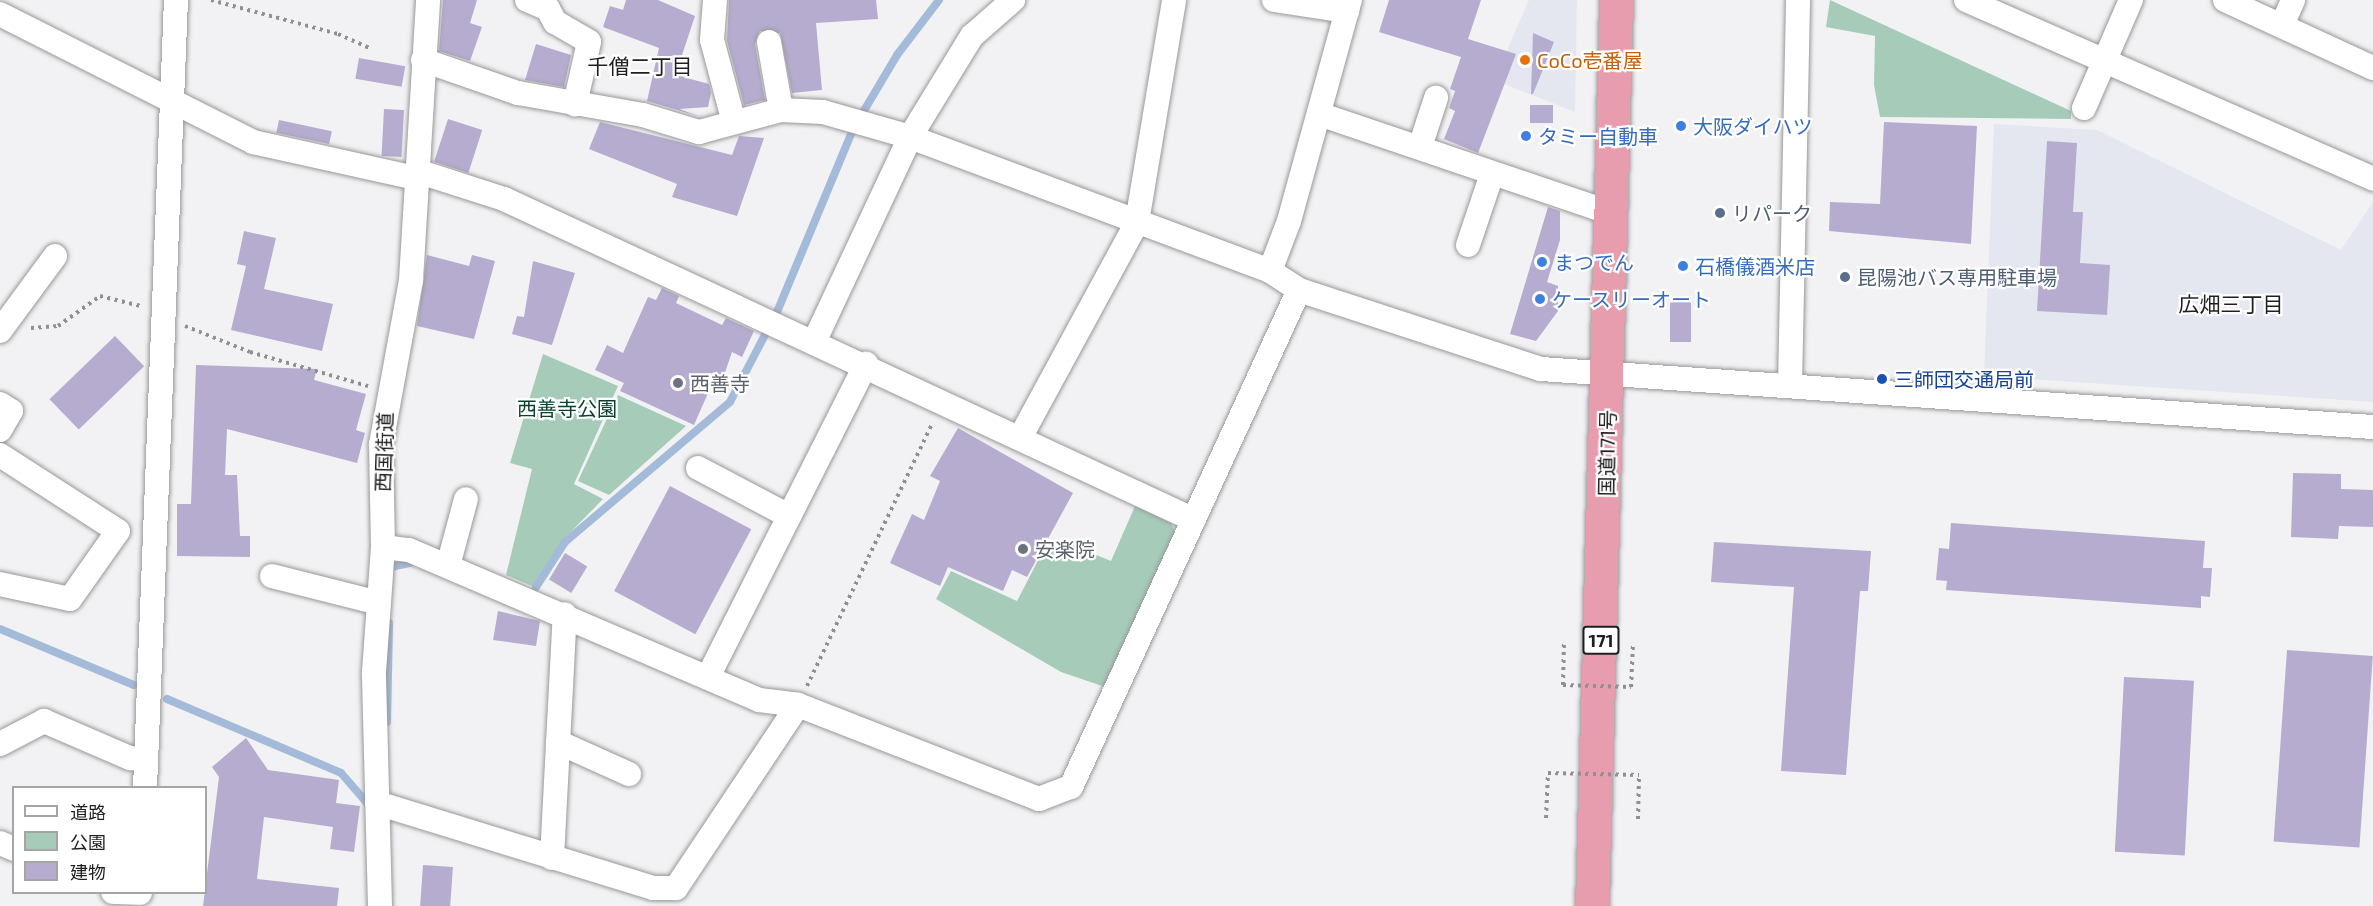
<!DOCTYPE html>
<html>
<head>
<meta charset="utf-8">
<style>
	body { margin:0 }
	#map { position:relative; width:2373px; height:906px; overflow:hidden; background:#f2f2f4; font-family:"Exo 2","Noto Sans JP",sans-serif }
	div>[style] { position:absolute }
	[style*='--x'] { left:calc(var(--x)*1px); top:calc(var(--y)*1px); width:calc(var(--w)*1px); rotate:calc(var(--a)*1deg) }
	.built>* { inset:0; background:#e5e7f0 }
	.green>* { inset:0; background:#a6ccb9 }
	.stream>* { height:8px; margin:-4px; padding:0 4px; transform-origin:4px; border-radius:4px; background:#a4bad9 }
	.building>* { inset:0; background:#b5accf; transform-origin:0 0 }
	.path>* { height:4px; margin-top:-2px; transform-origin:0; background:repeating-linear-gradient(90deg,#909092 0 3px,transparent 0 7.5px) }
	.roads { filter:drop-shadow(0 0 2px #98989a) drop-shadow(0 0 2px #98989a) }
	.minor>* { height:24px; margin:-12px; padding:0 12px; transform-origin:12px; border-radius:12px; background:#fff }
	.highway>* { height:33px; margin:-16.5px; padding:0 16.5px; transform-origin:16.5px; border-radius:16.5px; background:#e89dae }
	.path-bridge>* { height:4px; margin-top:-2px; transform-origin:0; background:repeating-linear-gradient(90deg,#909092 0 3px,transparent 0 7.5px) }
	.dots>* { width:16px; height:16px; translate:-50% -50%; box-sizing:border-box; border:3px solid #fff; border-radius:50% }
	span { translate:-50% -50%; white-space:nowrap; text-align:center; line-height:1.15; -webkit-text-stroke:4.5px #fff; paint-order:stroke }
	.shield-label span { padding:2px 4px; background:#fff; border:2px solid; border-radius:4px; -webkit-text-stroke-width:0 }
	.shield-label { font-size:18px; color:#1f1f20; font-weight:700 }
	.food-label { font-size:20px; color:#c56008 }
	.left { translate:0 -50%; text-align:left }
	.shop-label { font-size:20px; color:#366cbe }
	.service-label { font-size:20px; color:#4e5e75 }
	.transit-label { font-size:20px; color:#164399 }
	.worship-label { font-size:20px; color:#5b616d }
	.park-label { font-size:20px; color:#0c412d }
	.street-label { font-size:20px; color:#1f1f20 }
	.neighbourhood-label { font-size:21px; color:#1f1f20 }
	.legend { position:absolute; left:12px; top:786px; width:195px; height:108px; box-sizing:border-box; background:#fff; border:2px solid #a5a5a6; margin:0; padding:8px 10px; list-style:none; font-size:18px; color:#1f1f20 }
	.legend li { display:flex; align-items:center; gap:12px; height:30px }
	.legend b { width:30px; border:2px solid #a5a5a6 }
</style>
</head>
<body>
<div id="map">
	<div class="built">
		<div style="clip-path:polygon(1529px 0,1577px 0,1575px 112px,1494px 80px)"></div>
		<div style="clip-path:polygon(1994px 124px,2097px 130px,2341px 250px,2373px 202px,2373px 402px,1984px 376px)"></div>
	</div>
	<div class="green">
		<div style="clip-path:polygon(1830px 0,2071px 111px,2071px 119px,1880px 117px,1874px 85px,1875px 36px,1826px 27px)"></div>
		<div style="clip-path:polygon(543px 354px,618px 386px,574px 484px,603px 499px,563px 540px,532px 586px,506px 575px,532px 469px,510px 463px)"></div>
		<div style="clip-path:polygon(618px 395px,686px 426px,609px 495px,578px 481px)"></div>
		<div style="clip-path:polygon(1135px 506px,1171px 523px,1176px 534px,1108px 688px,1061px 672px,936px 599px,951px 571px,1017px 601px,1046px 545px,1059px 551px,1065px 542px,1111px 561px)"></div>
	</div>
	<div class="stream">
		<div style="--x:862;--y:114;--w:69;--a:-59.3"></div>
		<div style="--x:897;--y:55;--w:69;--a:-52.6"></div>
		<div style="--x:777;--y:312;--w:193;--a:-67.4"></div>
		<div style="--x:390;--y:572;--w:5;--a:-90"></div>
		<div style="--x:390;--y:567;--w:20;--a:-11"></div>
		<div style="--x:536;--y:587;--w:54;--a:-57.2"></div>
		<div style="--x:565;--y:542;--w:216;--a:-40.3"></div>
		<div style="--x:730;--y:402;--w:80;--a:-62.5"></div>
		<div style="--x:0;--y:629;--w:145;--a:22.7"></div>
		<div style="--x:167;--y:699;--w:189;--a:23"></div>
		<div style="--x:341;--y:773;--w:40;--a:49"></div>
		<div style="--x:387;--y:722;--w:99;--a:-88.8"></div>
	</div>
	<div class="building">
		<div style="clip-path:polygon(443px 0,477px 0,470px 23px,482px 27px,470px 61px,439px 51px)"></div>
		<div style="clip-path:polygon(626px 0,658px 0,695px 16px,680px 61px,687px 63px,683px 77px,709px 84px,711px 93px,708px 107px,679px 109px,701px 117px,647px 101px,659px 48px,603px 27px,610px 6px,623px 10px)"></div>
		<div style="clip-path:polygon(729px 0,876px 0,878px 19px,816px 23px,822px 90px,792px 93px,780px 33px,760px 31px,755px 44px,765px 100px,744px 105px,727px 41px)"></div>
		<div style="clip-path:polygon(1389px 0,1481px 0,1468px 39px,1516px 54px,1478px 153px,1444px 139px,1455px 111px,1449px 108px,1455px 91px,1450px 89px,1461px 57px,1379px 32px)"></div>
		<div style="clip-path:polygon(1533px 33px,1554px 42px,1533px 94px,1531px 94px)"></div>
		<div style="clip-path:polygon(536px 44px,571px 55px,564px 87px,525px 80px)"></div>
		<div style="left:359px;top:58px;width:47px;height:21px;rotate:10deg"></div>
		<div style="left:1530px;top:105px;width:23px;height:18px"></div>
		<div style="left:384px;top:109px;width:20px;height:47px;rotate:3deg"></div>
		<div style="left:448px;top:119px;width:36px;height:45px;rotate:18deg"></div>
		<div style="left:279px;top:120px;width:54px;height:13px;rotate:12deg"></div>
		<div style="clip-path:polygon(600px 122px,732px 155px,739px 136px,764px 138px,737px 216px,672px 197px,677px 184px,589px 149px)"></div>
		<div style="clip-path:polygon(1884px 122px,1977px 126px,1971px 244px,1829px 231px,1830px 202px,1880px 204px)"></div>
		<div style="clip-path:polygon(2047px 141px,2077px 143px,2073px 212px,2083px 212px,2080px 263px,2110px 265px,2107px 315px,2037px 311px)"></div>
		<div style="clip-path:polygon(1548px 207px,1560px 211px,1560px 240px,1547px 282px,1558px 286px,1558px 311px,1536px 341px,1510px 334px)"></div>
		<div style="clip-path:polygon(244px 231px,276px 238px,264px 289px,333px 304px,322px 351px,231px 330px,246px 266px,237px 264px)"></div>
		<div style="clip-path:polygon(427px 255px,469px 266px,472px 255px,495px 261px,474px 339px,417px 326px)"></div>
		<div style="clip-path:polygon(533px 261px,575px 273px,552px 345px,512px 334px,517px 316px,524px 317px)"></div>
		<div style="clip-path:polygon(662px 288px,679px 296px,676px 303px,722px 325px,726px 318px,754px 331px,742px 357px,732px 352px,720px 387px,712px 384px,694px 425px,620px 391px,624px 383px,595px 370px,607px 345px,623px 353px,648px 297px,656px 300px)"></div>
		<div style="clip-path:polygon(1676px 297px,1691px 297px,1691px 342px,1670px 342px,1670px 303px)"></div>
		<div style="left:115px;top:336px;width:42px;height:91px;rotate:46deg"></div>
		<div style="clip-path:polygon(196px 365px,317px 369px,314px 380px,366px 394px,356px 430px,365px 433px,357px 463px,227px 429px,225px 475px,237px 475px,240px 536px,250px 536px,250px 557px,177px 556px,177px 504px,191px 504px)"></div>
		<div style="clip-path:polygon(958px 428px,1073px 493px,1027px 577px,1012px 570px,1003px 591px,948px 567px,940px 586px,890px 563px,912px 514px,924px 520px,940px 481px,930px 476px)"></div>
		<div style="clip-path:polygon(2293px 473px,2341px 474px,2341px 489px,2373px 490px,2373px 527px,2339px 526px,2338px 539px,2291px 537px)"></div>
		<div style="left:670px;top:486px;width:92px;height:119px;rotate:28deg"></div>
		<div style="clip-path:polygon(1951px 523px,2205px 541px,2203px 568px,2212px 568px,2210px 597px,2201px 596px,2201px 608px,1946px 590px,1947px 581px,1936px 580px,1939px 548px,1949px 549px)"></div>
		<div style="clip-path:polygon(1714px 542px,1871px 551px,1868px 591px,1860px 591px,1846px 775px,1781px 771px,1794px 587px,1711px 582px)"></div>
		<div style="left:565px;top:553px;width:26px;height:31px;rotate:31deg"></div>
		<div style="clip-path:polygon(498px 611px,540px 621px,536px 646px,493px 640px)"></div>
		<div style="left:2287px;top:650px;width:86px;height:192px;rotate:4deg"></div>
		<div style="left:2124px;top:677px;width:70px;height:175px;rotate:3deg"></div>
		<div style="clip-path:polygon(246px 738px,268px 770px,339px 780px,336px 803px,360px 806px,354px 852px,330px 849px,333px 827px,264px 817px,257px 879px,339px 888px,337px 906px,203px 906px,219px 777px,212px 767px)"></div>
		<div style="left:423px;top:865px;width:30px;height:41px;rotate:4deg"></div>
	</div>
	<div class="path">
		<div style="--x:211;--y:0;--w:131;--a:15"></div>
		<div style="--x:338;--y:34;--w:36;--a:24"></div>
		<div style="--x:185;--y:326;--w:70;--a:21.8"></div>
		<div style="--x:250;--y:352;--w:123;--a:16.1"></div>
		<div style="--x:31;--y:328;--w:27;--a:-4"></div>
		<div style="--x:58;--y:326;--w:52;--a:-35.5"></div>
		<div style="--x:100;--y:296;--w:42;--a:13.7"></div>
		<div style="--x:1563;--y:685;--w:43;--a:-88.7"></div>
		<div style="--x:807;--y:686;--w:290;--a:-64.5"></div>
		<div style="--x:1631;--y:687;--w:42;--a:-87.3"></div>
		<div style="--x:1546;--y:818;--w:45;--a:-87.5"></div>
		<div style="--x:1638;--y:819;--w:44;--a:-88.7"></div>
	</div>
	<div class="roads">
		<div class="minor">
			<div style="--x:527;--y:0;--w:23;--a:23"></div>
			<div style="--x:548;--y:9;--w:15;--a:62"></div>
			<div style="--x:555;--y:22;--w:39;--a:30"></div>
			<div style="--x:589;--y:42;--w:64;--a:102.7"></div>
			<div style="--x:715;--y:0;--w:40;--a:94.3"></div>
			<div style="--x:712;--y:40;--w:82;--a:75.1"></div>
			<div style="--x:1274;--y:0;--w:74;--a:8.6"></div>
			<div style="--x:1966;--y:0;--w:445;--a:23.7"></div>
			<div style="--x:2225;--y:0;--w:163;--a:24.7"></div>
			<div style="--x:0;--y:14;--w:284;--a:26.8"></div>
			<div style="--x:253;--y:142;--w:167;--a:12.5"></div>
			<div style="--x:2282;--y:25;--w:27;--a:-66"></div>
			<div style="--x:769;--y:42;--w:69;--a:80"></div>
			<div style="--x:423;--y:60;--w:101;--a:19.2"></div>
			<div style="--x:518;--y:93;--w:127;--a:10"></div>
			<div style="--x:643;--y:115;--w:59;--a:16.9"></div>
			<div style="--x:699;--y:132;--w:85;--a:-15"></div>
			<div style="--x:781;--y:110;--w:42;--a:2.7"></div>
			<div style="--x:823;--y:112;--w:91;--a:16"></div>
			<div style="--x:910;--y:137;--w:384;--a:20.4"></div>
			<div style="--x:1270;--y:271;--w:35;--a:33"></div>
			<div style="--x:1299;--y:290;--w:255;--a:18.1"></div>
			<div style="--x:1541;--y:369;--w:834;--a:3.99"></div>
			<div style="--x:2084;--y:108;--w:118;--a:-66.5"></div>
			<div style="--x:1319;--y:114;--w:305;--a:18.7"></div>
			<div style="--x:1420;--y:147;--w:52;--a:-71.9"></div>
			<div style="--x:417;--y:171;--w:91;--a:17.8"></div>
			<div style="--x:504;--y:199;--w:757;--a:24.94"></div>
			<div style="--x:1468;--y:245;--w:75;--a:-71.3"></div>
			<div style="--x:1270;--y:271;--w:53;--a:-69.2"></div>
			<div style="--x:1289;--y:221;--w:229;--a:-74.6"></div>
			<div style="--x:0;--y:331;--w:93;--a:-53.7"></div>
			<div style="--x:815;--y:340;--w:224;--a:-64.9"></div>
			<div style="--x:910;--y:137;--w:119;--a:-58.5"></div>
			<div style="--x:972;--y:36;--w:55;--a:-41.3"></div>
			<div style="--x:1790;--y:385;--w:385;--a:-88.8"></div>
			<div style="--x:0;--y:404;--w:13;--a:32"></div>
			<div style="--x:11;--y:411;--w:22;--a:120"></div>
			<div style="--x:1021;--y:436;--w:243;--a:-61.5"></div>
			<div style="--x:1137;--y:222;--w:225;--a:-80.5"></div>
			<div style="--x:0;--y:455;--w:140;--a:32.8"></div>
			<div style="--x:118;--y:531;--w:83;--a:125.2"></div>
			<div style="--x:70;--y:599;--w:72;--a:-167.9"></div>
			<div style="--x:698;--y:468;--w:103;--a:27.8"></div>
			<div style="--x:383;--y:547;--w:26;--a:7"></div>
			<div style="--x:409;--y:550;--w:381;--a:23.2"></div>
			<div style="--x:759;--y:700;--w:39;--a:7"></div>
			<div style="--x:798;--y:705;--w:259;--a:21.3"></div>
			<div style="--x:1039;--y:799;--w:34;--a:-21"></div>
			<div style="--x:1071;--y:787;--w:547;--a:-65.36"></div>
			<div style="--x:448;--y:566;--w:69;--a:-75"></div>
			<div style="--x:272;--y:576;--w:110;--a:14.2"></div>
			<div style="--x:708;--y:677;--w:351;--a:-63.2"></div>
			<div style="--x:558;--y:742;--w:78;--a:24.3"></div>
			<div style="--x:0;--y:744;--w:50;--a:-27.6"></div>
			<div style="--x:44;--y:721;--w:94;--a:23.3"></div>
			<div style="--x:130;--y:758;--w:16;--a:4"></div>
			<div style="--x:145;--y:788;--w:789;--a:-87.75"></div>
			<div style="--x:377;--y:803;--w:289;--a:17.1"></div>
			<div style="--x:653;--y:888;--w:23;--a:0"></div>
			<div style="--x:676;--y:888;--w:220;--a:-56.3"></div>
			<div style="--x:0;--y:843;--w:15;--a:23"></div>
			<div style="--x:552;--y:858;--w:244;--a:-87"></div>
			<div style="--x:113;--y:892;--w:27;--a:2"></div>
			<div style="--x:380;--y:906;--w:234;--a:-91.5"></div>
			<div style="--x:374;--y:672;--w:125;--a:-85.9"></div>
			<div style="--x:383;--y:547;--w:103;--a:-91.1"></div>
			<div style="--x:381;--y:444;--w:167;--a:-79.6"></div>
			<div style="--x:411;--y:280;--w:281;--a:-86.5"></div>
		</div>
		<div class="highway">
			<div style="--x:1592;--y:906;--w:906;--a:-88.48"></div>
		</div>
	</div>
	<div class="path-bridge">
		<div style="--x:1563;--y:685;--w:68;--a:1.7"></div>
		<div style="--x:1548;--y:773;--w:91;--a:1.3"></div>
	</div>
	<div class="dots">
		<div style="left:1525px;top:60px;background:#e8710a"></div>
		<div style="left:1681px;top:126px;background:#3f7fe0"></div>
		<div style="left:1526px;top:136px;background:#3f7fe0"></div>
		<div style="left:1720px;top:213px;background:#5c6f8a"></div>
		<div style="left:1542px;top:262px;background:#3f7fe0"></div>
		<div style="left:1683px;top:266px;background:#3f7fe0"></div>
		<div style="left:1845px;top:277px;background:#5c6f8a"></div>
		<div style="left:1540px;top:299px;background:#3f7fe0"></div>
		<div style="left:1882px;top:379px;background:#1a4fb4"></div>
		<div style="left:678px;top:383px;background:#6b7280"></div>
		<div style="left:1023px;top:549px;background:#6b7280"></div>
	</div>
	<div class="shield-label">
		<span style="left:1601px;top:640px">171</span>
	</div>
	<div class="food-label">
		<span class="left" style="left:1537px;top:60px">CoCo壱番屋</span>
	</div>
	<div class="shop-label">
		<span class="left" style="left:1693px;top:126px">大阪ダイハツ</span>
		<span class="left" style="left:1538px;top:136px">タミー自動車</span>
		<span class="left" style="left:1554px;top:262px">まつでん</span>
		<span class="left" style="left:1695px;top:266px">石橋儀酒米店</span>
		<span class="left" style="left:1552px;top:299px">ケースリーオート</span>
	</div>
	<div class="service-label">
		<span class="left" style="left:1732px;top:213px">リパーク</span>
		<span class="left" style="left:1857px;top:277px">昆陽池バス専用駐車場</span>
	</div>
	<div class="transit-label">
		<span class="left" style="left:1894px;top:379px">三師団交通局前</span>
	</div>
	<div class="worship-label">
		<span class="left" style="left:690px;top:383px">西善寺</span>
		<span class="left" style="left:1035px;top:549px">安楽院</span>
	</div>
	<div class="park-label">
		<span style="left:567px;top:408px">西善寺公園</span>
	</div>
	<div class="street-label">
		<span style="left:384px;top:452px;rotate:-88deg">西国街道</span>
		<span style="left:1607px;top:453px;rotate:-89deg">国道171号</span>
	</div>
	<div class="neighbourhood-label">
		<span style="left:640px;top:66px">千僧二丁目</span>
		<span style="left:2231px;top:304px">広畑三丁目</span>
	</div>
	<ul class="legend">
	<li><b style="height:8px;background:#fff"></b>道路</li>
	<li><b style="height:16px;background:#a6ccb9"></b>公園</li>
	<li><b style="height:16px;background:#b5accf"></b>建物</li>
	</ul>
</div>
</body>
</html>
